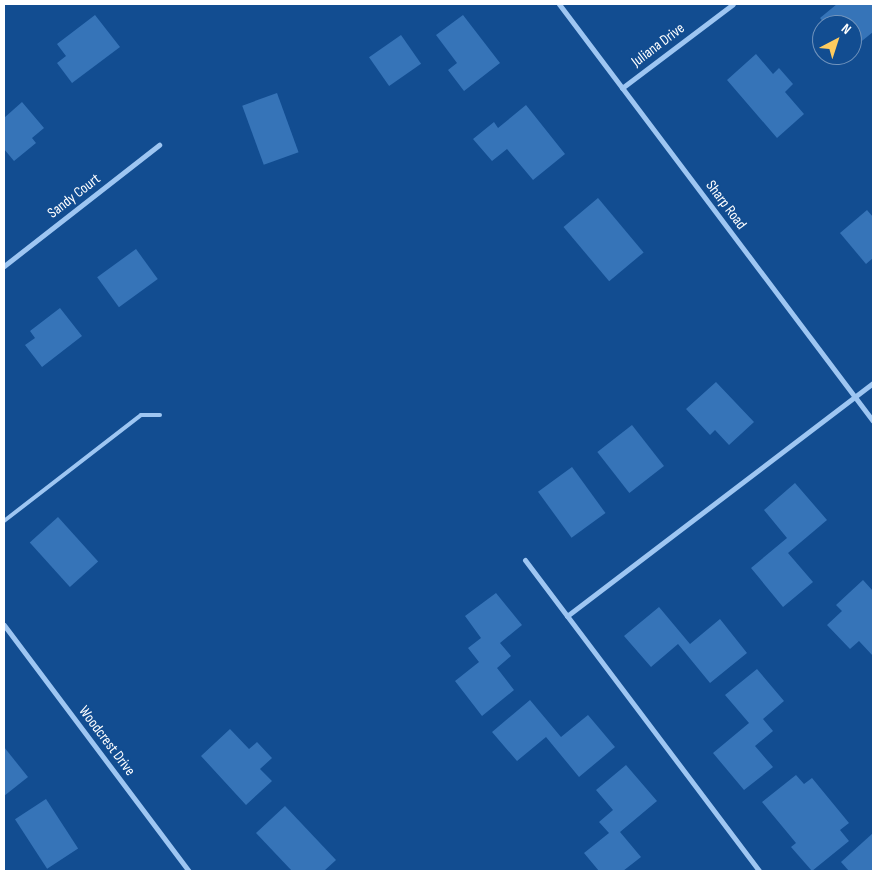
<!DOCTYPE html>
<html>
<head>
<meta charset="utf-8">
<style>
	body { margin:0 }
	#map { position:relative; width:877px; height:875px; overflow:hidden; background:#124d91; font-family:"Sofia Sans Condensed",sans-serif }
	div>[style] { position:absolute }
	[style*='--x'] { left:calc(var(--x)*1px); top:calc(var(--y)*1px); width:calc(var(--w)*1px); rotate:calc(var(--a)*1deg) }
	.building>* { inset:0; background:#3674b8; transform-origin:0 0 }
	.service>* { height:4px; margin:-2px; padding:0 2px; transform-origin:2px; border-radius:2px; background:#9ec6f2 }
	.minor>* { height:5px; margin:-2.5px; padding:0 2.5px; transform-origin:2.5px; border-radius:2.5px; background:#9ec6f2 }
	span { translate:-50% -50%; white-space:nowrap; text-align:center; line-height:1.15; -webkit-text-stroke:4px #124d91; paint-order:stroke }
	.street-label { font-size:15px; color:#fff }
	.frame { position:absolute; inset:0; border:5px solid #fff; pointer-events:none }
	.north { position:absolute; left:812px; top:15px; width:50px; height:50px; box-sizing:border-box; background:#124d91; border:1px solid #7194bd; border-radius:50%; rotate:40deg; font-size:14px; font-weight:700; line-height:20px; text-align:center; color:#fff }
	.north::after { content:''; display:block; margin:auto; width:18px; height:22px; background:#ffcc5f; clip-path:polygon(50% 0,100% 100%,50% 72%,0 100%) }
</style>
</head>
<body>
<div id="map">
	<div class="building">
		<div style="clip-path:polygon(837px 4px,873px 4px,873px 32px,852px 49px,852px 25px,826px 25px,820px 18px)"></div>
		<div style="clip-path:polygon(95px 15px,120px 47px,72px 83px,57px 63px,66px 56px,57px 44px)"></div>
		<div style="clip-path:polygon(463px 15px,500px 63px,464px 91px,448px 70px,457px 63px,436px 35px)"></div>
		<div style="left:401px;top:35px;width:35px;height:39px;rotate:55deg"></div>
		<div style="clip-path:polygon(756px 54px,773px 74px,779px 68px,793px 84px,785px 92px,804px 114px,777px 138px,727px 80px)"></div>
		<div style="left:277px;top:93px;width:63px;height:37px;rotate:70deg"></div>
		<div style="clip-path:polygon(22px 102px,44px 128px,32px 138px,36px 143px,14px 161px,4px 149px,4px 118px)"></div>
		<div style="clip-path:polygon(526px 105px,565px 154px,533px 180px,507px 149px,492px 161px,473px 139px,494px 122px,498px 128px)"></div>
		<div style="left:598px;top:198px;width:71px;height:45px;rotate:50deg"></div>
		<div style="clip-path:polygon(867px 210px,873px 217px,873px 258px,866px 264px,840px 233px)"></div>
		<div style="left:136px;top:249px;width:37px;height:48px;rotate:54deg"></div>
		<div style="clip-path:polygon(60px 308px,82px 336px,42px 367px,25px 345px,35px 338px,30px 331px)"></div>
		<div style="clip-path:polygon(716px 382px,754px 422px,729px 445px,715px 430px,710px 435px,686px 409px)"></div>
		<div style="left:632px;top:425px;width:52px;height:44px;rotate:52deg"></div>
		<div style="left:572px;top:467px;width:57px;height:42px;rotate:54deg"></div>
		<div style="clip-path:polygon(795px 483px,827px 520px,788px 553px,813px 582px,783px 607px,751px 568px,787px 538px,764px 510px)"></div>
		<div style="left:58px;top:517px;width:60px;height:38px;rotate:48deg"></div>
		<div style="clip-path:polygon(863px 580px,873px 591px,873px 656px,859px 641px,850px 649px,827px 625px,842px 611px,836px 605px)"></div>
		<div style="clip-path:polygon(496px 593px,522px 625px,500px 643px,511px 656px,497px 668px,514px 690px,482px 716px,455px 681px,479px 662px,468px 648px,481px 638px,465px 616px)"></div>
		<div style="clip-path:polygon(659px 607px,690px 644px,720px 619px,747px 653px,710px 683px,678px 644px,651px 667px,624px 636px)"></div>
		<div style="clip-path:polygon(757px 669px,784px 701px,763px 719px,773px 731px,755px 746px,773px 767px,744px 790px,713px 753px,749px 723px,725px 695px)"></div>
		<div style="clip-path:polygon(530px 700px,561px 737px,588px 715px,615px 747px,579px 777px,546px 737px,517px 761px,492px 732px)"></div>
		<div style="clip-path:polygon(230px 729px,249px 749px,257px 742px,272px 758px,260px 769px,272px 781px,246px 805px,201px 756px)"></div>
		<div style="clip-path:polygon(4px 747px,28px 777px,4px 796px)"></div>
		<div style="clip-path:polygon(626px 765px,657px 801px,620px 832px,641px 857px,623px 871px,599px 871px,584px 853px,609px 833px,599px 822px,613px 810px,596px 790px)"></div>
		<div style="clip-path:polygon(796px 775px,804px 784px,812px 778px,849px 823px,840px 830px,849px 841px,812px 871px,791px 847px,796px 843px,762px 802px)"></div>
		<div style="left:46px;top:799px;width:59px;height:37px;rotate:57deg"></div>
		<div style="clip-path:polygon(285px 806px,336px 860px,324px 871px,292px 871px,256px 833px)"></div>
		<div style="clip-path:polygon(873px 833px,873px 871px,849px 871px,841px 862px)"></div>
	</div>
	<div class="service">
		<div style="--x:4;--y:521;--w:173;--a:-37.7"></div>
		<div style="--x:141;--y:415;--w:19;--a:0"></div>
	</div>
	<div class="minor">
		<div style="--x:559;--y:4;--w:522;--a:53.02"></div>
		<div style="--x:622;--y:88;--w:139;--a:-37.1"></div>
		<div style="--x:4;--y:266;--w:197;--a:-38"></div>
		<div style="--x:525;--y:560;--w:389;--a:53"></div>
		<div style="--x:567;--y:616;--w:385;--a:-37.3"></div>
		<div style="--x:4;--y:625;--w:308;--a:53.1"></div>
	</div>
	<div class="street-label">
		<span style="left:658px;top:45px;rotate:-37deg">Juliana Drive</span>
		<span style="left:74px;top:196px;rotate:-38deg">Sandy Court</span>
		<span style="left:726px;top:205px;rotate:53deg">Sharp Road</span>
		<span style="left:107px;top:741px;rotate:53deg">Woodcrest Drive</span>
	</div>
	<div class="frame"></div>
	<div class="north">N</div>
</div>
</body>
</html>
